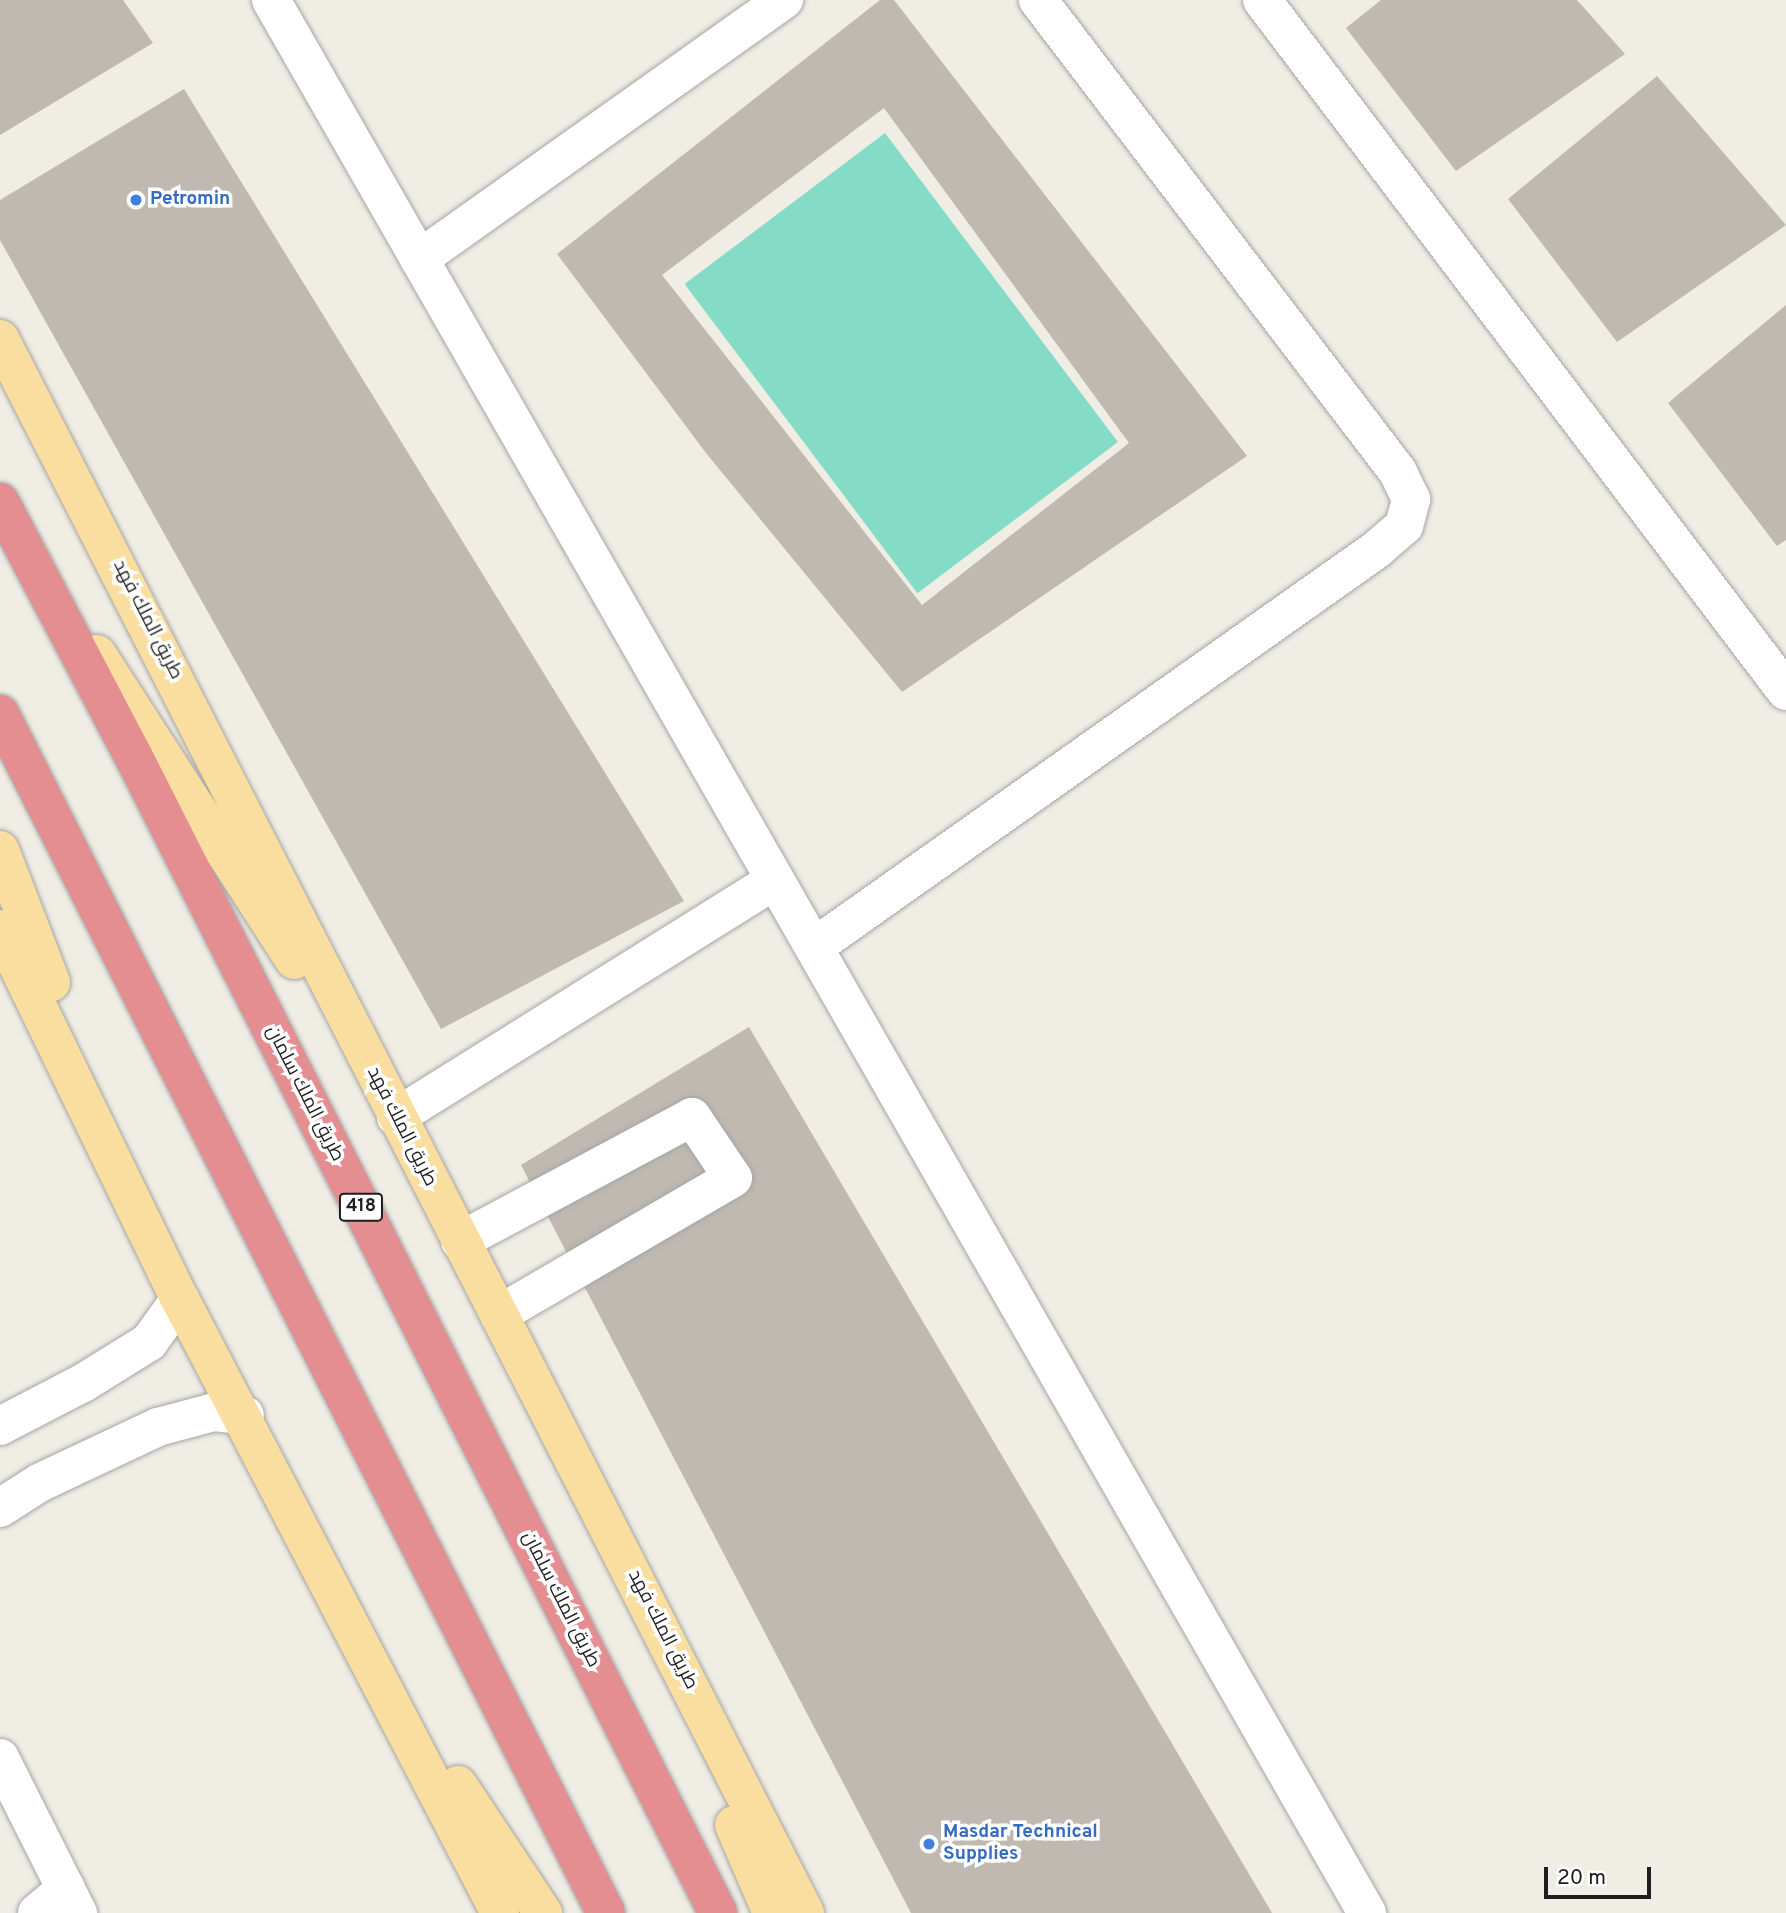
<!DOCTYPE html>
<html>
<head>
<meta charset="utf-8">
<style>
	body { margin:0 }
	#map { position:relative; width:1786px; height:1913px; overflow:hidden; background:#efede4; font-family:Overpass,Cairo,sans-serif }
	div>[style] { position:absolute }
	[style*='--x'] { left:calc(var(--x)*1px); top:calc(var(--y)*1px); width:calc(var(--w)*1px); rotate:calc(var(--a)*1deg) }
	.pitch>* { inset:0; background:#84dcc6; transform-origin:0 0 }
	.building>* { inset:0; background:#bfb9b1 }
	.roads { filter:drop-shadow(0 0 2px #a5a5a5) drop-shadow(0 0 2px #a5a5a5) }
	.minor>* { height:38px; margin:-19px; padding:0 19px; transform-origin:19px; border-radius:19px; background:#fff }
	.major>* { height:38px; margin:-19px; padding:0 19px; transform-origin:19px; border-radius:19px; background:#fade9f }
	.highway>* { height:38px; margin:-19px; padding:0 19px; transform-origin:19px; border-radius:19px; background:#e48e92 }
	.dots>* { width:19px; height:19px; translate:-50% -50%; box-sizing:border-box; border:4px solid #fff; border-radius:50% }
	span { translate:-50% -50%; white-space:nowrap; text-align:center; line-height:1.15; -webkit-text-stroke:7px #fff; paint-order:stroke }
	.shield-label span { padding:2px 5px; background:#fff; border:2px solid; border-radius:5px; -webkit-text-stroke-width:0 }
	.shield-label { font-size:18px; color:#1e1e1e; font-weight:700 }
	.shop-label { font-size:19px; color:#366cbe; font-weight:700 }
	.left { translate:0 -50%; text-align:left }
	.street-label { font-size:19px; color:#1e1e1e }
	.scale { position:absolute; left:1544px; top:1867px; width:107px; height:32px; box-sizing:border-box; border:4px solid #1e1e1e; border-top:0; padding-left:9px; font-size:21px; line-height:24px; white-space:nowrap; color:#1e1e1e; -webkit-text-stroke:5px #fff; paint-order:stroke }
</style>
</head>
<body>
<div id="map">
	<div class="pitch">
		<div style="left:885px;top:133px;width:387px;height:251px;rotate:53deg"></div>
	</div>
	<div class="building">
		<div style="clip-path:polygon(0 0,123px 0,153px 43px,0 135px)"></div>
		<div style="clip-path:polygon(evenodd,880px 0,894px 0,1247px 456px,902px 692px,706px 453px,557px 254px,880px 0,884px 108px,1129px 443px,922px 605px,662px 275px,884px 108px)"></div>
		<div style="clip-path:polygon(1381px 0,1577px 0,1625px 54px,1456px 171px,1346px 28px)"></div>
		<div style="clip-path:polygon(1657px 76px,1786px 225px,1617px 342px,1508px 199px)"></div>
		<div style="clip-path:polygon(184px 89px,684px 901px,441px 1029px,0 240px,0 200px)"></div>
		<div style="clip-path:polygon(1786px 305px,1786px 540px,1777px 546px,1668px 403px)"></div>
		<div style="clip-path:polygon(749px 1027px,1272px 1913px,911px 1913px,521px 1165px)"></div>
	</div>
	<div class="roads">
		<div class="minor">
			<div style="--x:271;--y:0;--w:2205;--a:60.19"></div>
			<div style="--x:1262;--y:0;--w:867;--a:52.83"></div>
			<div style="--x:419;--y:259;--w:448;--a:-35.4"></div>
			<div style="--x:814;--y:947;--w:688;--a:-35.24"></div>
			<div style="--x:1376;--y:550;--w:37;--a:-41"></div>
			<div style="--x:1404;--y:526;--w:28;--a:-75"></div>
			<div style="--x:1411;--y:499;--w:30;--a:-116"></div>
			<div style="--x:1398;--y:472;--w:594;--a:-127.33"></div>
			<div style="--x:396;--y:1117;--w:447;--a:-32"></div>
			<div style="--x:460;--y:1241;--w:263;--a:-28.1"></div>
			<div style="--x:692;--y:1117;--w:73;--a:56.1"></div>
			<div style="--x:733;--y:1178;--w:271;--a:149.8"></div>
			<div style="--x:0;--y:1426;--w:93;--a:-27.4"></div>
			<div style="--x:83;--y:1383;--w:78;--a:-31.8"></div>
			<div style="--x:149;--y:1342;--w:53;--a:-54.2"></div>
			<div style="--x:0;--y:1508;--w:46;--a:-32.7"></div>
			<div style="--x:39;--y:1483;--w:132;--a:-25.2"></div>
			<div style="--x:158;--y:1427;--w:58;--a:-15"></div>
			<div style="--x:214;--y:1412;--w:31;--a:6"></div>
			<div style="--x:0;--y:1758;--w:174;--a:63.3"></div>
			<div style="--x:37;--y:1913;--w:38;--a:-40"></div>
		</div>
		<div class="major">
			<div style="--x:0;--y:339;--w:1768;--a:62.91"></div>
			<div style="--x:97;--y:654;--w:364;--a:57.2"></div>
			<div style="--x:0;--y:850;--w:142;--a:68.9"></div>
			<div style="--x:0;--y:929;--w:411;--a:64.1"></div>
			<div style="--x:180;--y:1299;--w:692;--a:62.47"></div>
			<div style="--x:458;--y:1785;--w:154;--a:56.4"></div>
			<div style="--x:734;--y:1825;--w:96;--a:66.6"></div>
		</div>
		<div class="highway">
			<div style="--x:0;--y:502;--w:288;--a:62.3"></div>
			<div style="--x:134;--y:757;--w:1295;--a:63.2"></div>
			<div style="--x:0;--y:714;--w:1343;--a:63.19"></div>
		</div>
	</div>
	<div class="dots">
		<div style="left:136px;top:200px;background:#3f7fe0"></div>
		<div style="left:929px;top:1844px;background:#3f7fe0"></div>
	</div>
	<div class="shield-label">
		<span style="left:361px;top:1207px">418</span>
	</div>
	<div class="shop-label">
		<span class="left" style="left:150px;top:200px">Petromin</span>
		<span class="left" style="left:943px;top:1844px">Masdar Technical<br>Supplies</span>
	</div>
	<div class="street-label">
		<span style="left:147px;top:620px;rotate:63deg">طريق الملك فهد</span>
		<span style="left:304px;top:1094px;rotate:63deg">طريق الملك سلمان</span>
		<span style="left:401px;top:1127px;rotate:63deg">طريق الملك فهد</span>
		<span style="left:560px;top:1600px;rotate:63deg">طريق الملك سلمان</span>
		<span style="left:662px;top:1630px;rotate:63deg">طريق الملك فهد</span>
	</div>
	<div class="scale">20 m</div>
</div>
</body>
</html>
